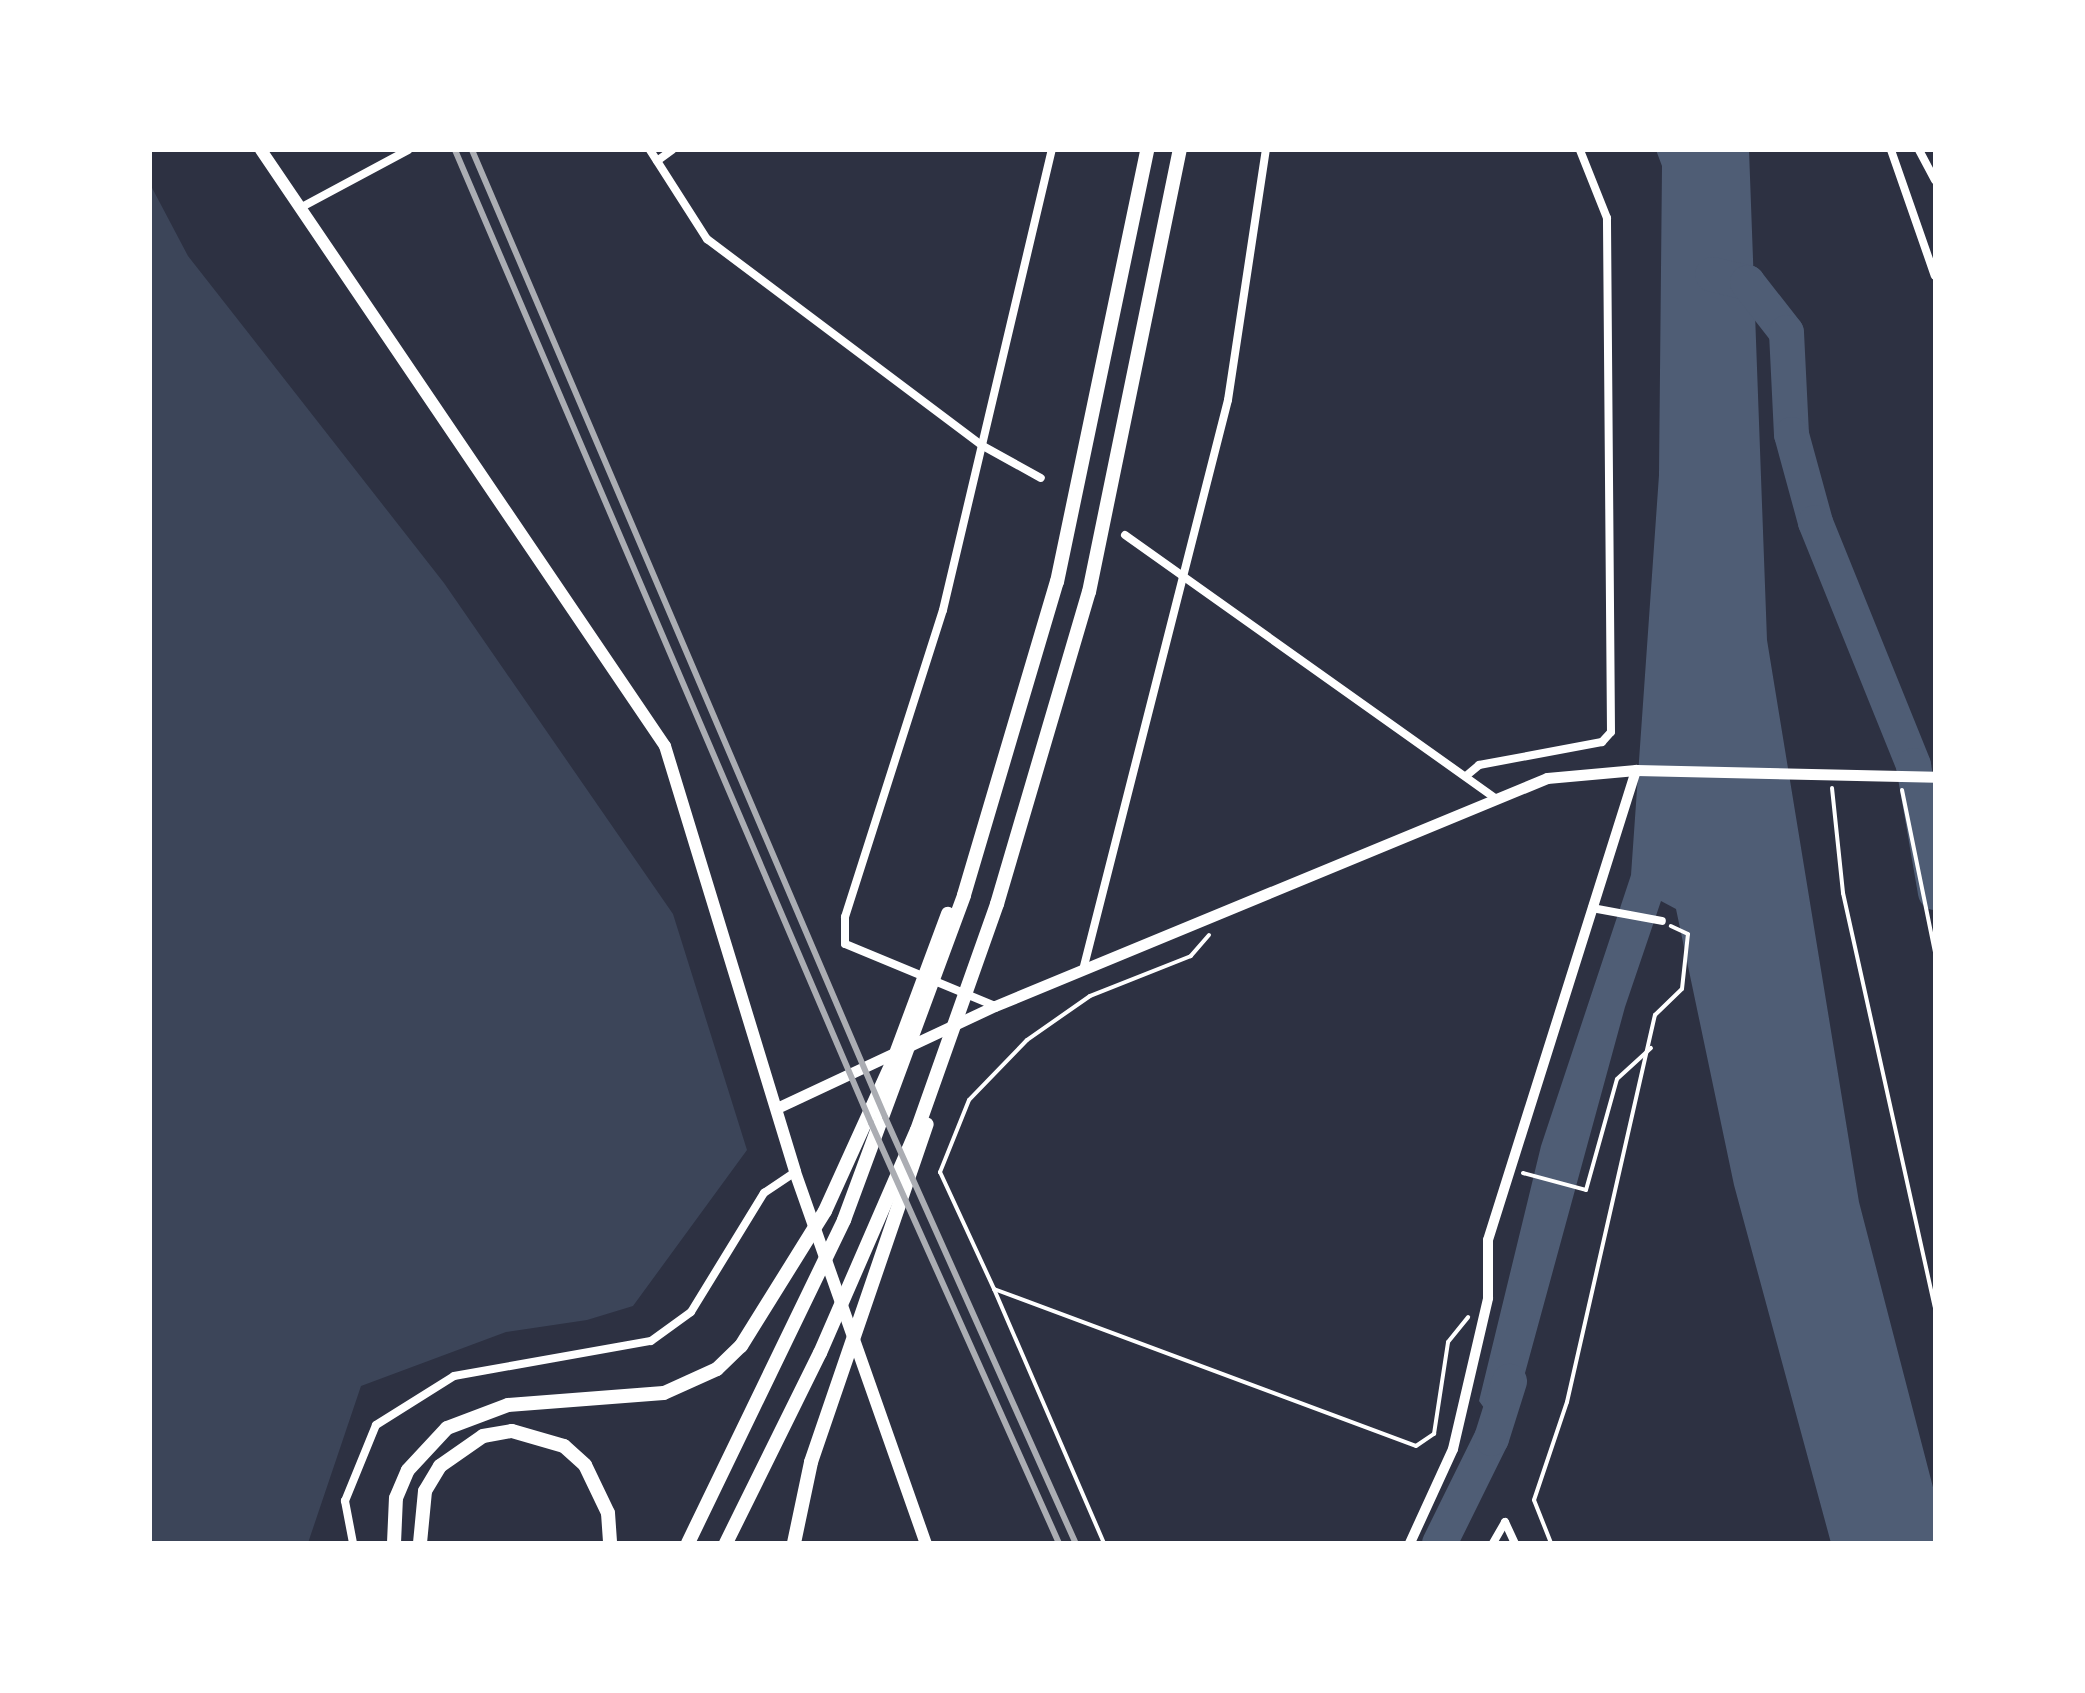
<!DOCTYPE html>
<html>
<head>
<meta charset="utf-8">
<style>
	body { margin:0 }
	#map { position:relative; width:2085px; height:1693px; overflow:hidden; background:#2d3142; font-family:"DejaVu Sans",sans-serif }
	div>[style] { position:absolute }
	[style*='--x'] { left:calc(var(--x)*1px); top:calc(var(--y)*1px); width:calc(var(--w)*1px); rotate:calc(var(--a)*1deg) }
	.green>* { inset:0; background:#3c4559 }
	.water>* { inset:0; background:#4f5d75 }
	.river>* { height:35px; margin:-17.5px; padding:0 17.5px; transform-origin:17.5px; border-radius:17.5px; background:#4f5d75 }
	.path>* { height:4px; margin:-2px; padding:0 2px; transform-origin:2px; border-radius:2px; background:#fff }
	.minor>* { height:8px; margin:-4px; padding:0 4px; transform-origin:4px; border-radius:4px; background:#fff }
	.tertiary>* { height:10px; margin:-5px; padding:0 5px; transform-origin:5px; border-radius:5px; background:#fff }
	.secondary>* { height:11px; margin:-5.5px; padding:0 5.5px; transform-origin:5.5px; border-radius:5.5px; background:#fff }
	.trunk>* { height:12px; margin:-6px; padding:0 6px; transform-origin:6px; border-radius:6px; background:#fff }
	.motorway>* { height:14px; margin:-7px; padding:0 7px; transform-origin:7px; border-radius:7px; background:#fff }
	.rail>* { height:6px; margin:-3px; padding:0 3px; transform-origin:3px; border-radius:3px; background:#abadb3 }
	span { translate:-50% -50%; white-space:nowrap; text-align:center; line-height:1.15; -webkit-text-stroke:10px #fff; paint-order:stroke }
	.frame { position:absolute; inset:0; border:152px solid #fff; pointer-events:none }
</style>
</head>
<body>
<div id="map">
	<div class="green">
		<div style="clip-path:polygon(150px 184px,188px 256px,444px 583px,673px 914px,747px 1150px,633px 1306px,587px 1320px,506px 1332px,361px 1386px,308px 1543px,150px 1543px)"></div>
	</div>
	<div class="water">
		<div style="clip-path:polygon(1656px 150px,1749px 150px,1767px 640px,1859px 1202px,1935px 1495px,1935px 1543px,1831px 1543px,1734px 1185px,1676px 909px,1661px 901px,1625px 1007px,1507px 1439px,1479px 1401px,1541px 1146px,1631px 875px,1659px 475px,1662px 166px)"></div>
	</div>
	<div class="river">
		<div style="--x:1712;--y:274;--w:36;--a:13"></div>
		<div style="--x:1747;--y:282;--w:63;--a:52"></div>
		<div style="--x:1786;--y:332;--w:102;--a:87.2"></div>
		<div style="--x:1791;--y:434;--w:91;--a:74.7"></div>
		<div style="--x:1815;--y:522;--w:262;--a:68"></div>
		<div style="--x:1913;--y:765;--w:129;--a:80.2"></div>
		<div style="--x:1439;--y:1543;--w:117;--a:-63.7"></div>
		<div style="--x:1491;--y:1438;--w:60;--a:-72.5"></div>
	</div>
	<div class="path">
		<div style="--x:1832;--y:788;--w:106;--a:84"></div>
		<div style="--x:1843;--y:893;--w:424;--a:77.5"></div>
		<div style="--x:1902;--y:790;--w:165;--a:78.5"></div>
		<div style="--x:1209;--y:935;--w:28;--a:131"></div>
		<div style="--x:1191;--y:956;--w:109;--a:158.4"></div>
		<div style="--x:1090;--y:996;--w:77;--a:145.1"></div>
		<div style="--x:1027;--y:1040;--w:83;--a:134"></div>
		<div style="--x:969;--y:1100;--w:78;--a:111.9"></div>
		<div style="--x:940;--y:1172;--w:129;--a:65.2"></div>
		<div style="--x:994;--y:1289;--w:450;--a:20.4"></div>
		<div style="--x:1416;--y:1446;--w:22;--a:-34"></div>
		<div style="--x:1434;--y:1434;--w:93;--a:-81.3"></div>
		<div style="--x:1448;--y:1342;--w:32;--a:-51"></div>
		<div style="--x:1523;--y:1173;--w:65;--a:15.1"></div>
		<div style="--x:1586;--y:1190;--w:115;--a:-74.4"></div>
		<div style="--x:1617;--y:1079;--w:46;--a:-42.4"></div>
		<div style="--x:994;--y:1289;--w:277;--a:66.6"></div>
		<div style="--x:1551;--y:1543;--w:46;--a:-111.6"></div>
		<div style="--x:1534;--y:1500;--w:103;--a:-71.4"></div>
		<div style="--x:1567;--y:1402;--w:397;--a:-77.2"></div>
		<div style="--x:1655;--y:1015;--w:37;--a:-44"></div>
		<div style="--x:1682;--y:989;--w:55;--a:-83.8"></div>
		<div style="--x:1688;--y:934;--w:19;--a:-155"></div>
	</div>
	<div class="minor">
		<div style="--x:650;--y:150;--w:106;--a:57.4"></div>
		<div style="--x:707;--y:239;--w:345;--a:36.9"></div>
		<div style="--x:983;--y:446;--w:66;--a:28.9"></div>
		<div style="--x:1891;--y:150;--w:133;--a:70.8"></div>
		<div style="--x:1919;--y:150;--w:34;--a:62"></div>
		<div style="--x:657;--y:161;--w:19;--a:-36"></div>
		<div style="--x:300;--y:208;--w:123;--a:-28.2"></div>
		<div style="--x:1125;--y:535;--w:453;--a:35.4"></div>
		<div style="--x:1466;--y:776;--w:17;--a:-40"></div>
		<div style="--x:1479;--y:765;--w:125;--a:-10.6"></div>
		<div style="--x:1602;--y:742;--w:13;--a:-48"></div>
		<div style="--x:1611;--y:732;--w:514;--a:-90.45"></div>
		<div style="--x:1607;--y:218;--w:73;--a:-111.7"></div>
		<div style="--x:1592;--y:908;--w:71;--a:10.5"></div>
		<div style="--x:1083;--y:970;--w:588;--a:-75.73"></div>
		<div style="--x:1228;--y:400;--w:253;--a:-81.4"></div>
		<div style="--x:995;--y:1006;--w:162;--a:-157.5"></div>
		<div style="--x:845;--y:944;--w:27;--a:-90"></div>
		<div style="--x:845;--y:917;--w:322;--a:-72.3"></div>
		<div style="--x:943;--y:610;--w:473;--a:-76.7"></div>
		<div style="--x:1505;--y:1522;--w:23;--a:65"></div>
		<div style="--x:353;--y:1543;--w:43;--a:-100.8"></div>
		<div style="--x:345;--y:1501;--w:82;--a:-67.8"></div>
		<div style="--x:376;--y:1425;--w:92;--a:-32.1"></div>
		<div style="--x:454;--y:1376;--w:200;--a:-10.1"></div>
		<div style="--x:651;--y:1341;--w:49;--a:-35.9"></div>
		<div style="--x:691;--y:1312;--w:140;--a:-58.5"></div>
		<div style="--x:764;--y:1193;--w:37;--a:-34"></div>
		<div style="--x:1493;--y:1543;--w:24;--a:-60"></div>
	</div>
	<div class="tertiary">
		<div style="--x:1410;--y:1543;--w:103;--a:-65.4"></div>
		<div style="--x:1453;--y:1449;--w:155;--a:-76.9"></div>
		<div style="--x:1488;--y:1298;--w:58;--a:-90"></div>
		<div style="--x:1488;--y:1240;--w:493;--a:-72.5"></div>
	</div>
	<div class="secondary">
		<div style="--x:779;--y:1107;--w:238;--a:-25.1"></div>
		<div style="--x:995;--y:1006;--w:597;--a:-22.44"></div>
		<div style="--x:1547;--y:778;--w:89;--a:-5.1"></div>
		<div style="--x:1636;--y:770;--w:299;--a:1.3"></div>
	</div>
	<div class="trunk">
		<div style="--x:261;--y:150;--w:720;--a:55.87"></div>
		<div style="--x:665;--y:746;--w:445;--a:73"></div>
		<div style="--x:795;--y:1172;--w:393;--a:70.6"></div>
	</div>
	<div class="motorway">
		<div style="--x:394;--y:1543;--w:45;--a:-87.5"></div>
		<div style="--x:396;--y:1498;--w:30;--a:-67"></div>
		<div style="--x:408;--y:1470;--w:57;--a:-47.1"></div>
		<div style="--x:447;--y:1428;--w:65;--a:-20.7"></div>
		<div style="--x:508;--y:1405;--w:156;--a:-4.4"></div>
		<div style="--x:664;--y:1393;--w:58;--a:-24.4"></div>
		<div style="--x:717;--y:1369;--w:33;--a:-44"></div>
		<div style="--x:741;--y:1346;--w:159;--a:-58.1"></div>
		<div style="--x:825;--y:1211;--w:167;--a:-65.6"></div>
		<div style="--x:894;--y:1059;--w:155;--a:-69.6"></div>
		<div style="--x:420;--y:1543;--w:52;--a:-84.5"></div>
		<div style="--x:425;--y:1491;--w:29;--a:-59"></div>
		<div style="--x:440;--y:1466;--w:52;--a:-34.9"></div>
		<div style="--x:483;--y:1436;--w:29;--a:-10"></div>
		<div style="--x:512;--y:1431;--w:54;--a:16.1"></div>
		<div style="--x:564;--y:1446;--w:28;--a:42"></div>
		<div style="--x:585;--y:1465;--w:53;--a:64.4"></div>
		<div style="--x:608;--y:1513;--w:30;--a:86"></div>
		<div style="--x:688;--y:1543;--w:359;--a:-64.2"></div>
		<div style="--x:844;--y:1220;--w:346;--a:-69.7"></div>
		<div style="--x:964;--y:895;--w:327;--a:-73.5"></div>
		<div style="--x:1057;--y:582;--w:441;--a:-78.2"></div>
		<div style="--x:726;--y:1543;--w:212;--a:-63.7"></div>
		<div style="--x:820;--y:1353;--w:243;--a:-66.5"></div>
		<div style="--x:917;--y:1130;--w:240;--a:-70.5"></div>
		<div style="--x:997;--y:904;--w:325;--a:-73.6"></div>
		<div style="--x:1089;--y:592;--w:451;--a:-78.4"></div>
		<div style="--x:794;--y:1543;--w:83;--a:-78.1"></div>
		<div style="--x:811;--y:1462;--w:357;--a:-71.1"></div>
	</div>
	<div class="rail">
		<div style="--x:455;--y:150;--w:1058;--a:66.85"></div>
		<div style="--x:871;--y:1123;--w:460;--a:65.9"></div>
		<div style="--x:472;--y:150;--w:1052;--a:66.87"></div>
		<div style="--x:885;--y:1117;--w:467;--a:65.9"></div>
	</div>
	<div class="frame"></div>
</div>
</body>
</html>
